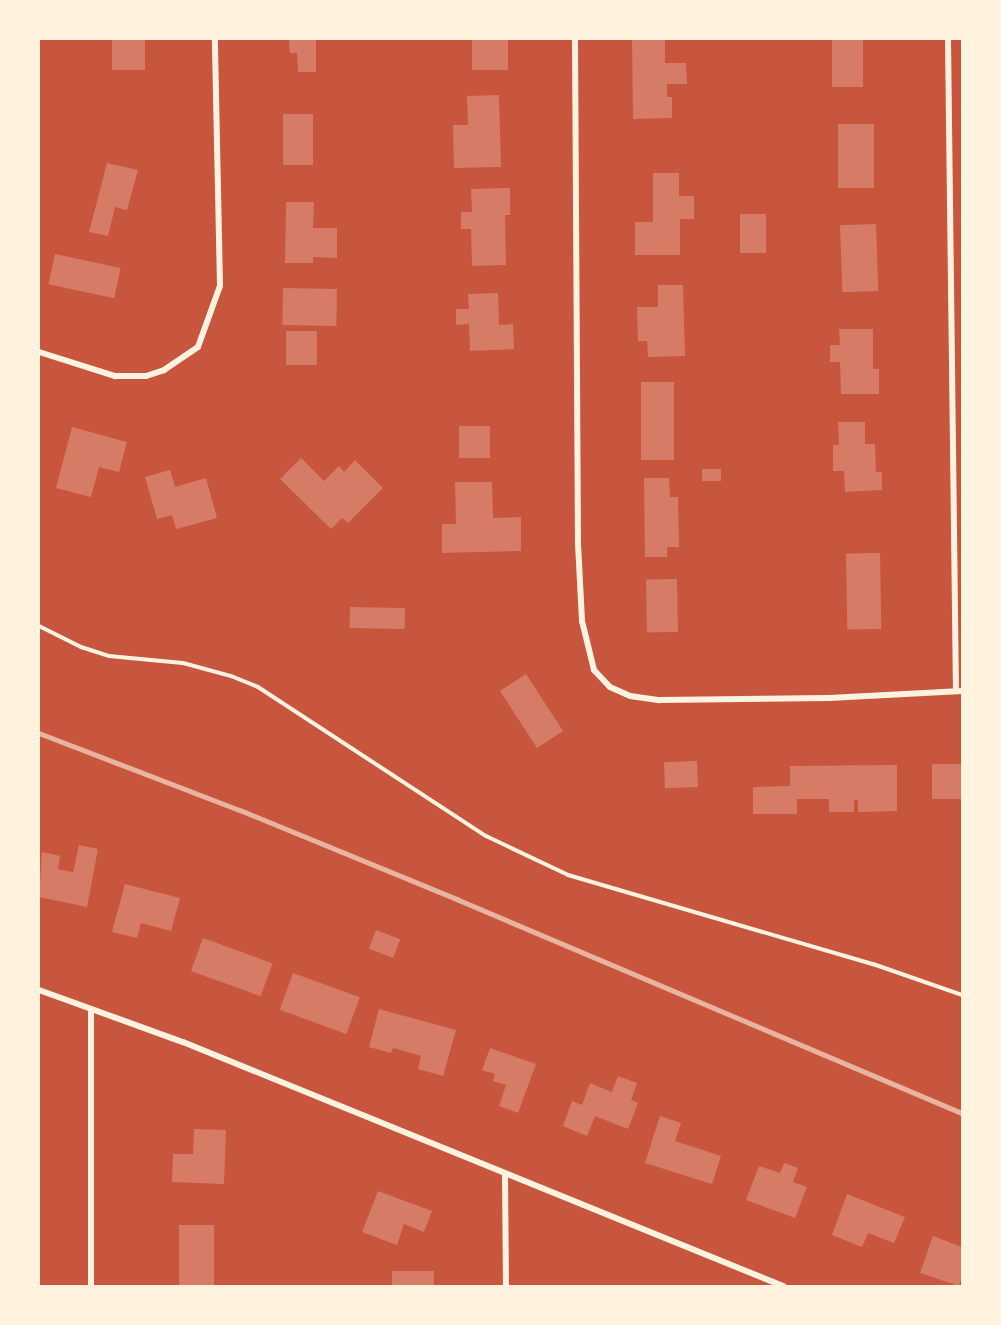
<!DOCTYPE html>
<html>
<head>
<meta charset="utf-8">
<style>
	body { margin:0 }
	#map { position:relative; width:1001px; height:1325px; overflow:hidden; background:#c8553d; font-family:Lora,serif }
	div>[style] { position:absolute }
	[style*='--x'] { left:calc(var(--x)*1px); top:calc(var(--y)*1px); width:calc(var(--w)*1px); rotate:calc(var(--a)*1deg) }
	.building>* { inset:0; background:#d67c66; transform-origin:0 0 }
	.path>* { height:4px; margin:-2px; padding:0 2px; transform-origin:2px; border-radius:2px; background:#fff3e0 }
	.minor>* { height:6px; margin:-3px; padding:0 3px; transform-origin:3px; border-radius:3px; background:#fff3e0 }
	.rail>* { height:4.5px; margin:-2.25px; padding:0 2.25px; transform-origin:2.25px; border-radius:2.25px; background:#e9b49f }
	span { translate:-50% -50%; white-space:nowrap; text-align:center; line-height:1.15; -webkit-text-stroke:6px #fff3e0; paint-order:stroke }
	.frame { position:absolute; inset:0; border:40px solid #fff3e0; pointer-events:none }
</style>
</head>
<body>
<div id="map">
	<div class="building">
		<div style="left:112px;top:39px;width:33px;height:31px"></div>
		<div style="clip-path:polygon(289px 39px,316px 39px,316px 72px,298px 72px,297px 53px,290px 53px)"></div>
		<div style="left:472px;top:39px;width:36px;height:31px"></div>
		<div style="left:832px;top:39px;width:31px;height:48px"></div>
		<div style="clip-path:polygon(632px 40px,665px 40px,665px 63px,686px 63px,687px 84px,667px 84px,667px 97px,672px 97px,672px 118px,633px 119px)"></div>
		<div style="clip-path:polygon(499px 95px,501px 167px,454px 168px,453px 125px,468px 125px,467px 96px)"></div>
		<div style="left:283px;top:114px;width:30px;height:51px"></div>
		<div style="left:838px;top:124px;width:36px;height:64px"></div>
		<div style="clip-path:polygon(107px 163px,138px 170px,127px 210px,115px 207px,108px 236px,89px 232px)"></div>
		<div style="clip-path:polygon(653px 173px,679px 173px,679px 196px,694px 196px,694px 219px,680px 219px,680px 255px,635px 255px,635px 222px,653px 222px)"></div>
		<div style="clip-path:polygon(510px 188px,510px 215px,505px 215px,506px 265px,472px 266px,471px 229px,461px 229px,461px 212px,472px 212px,471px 189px)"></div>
		<div style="clip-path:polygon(286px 202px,314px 202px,313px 228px,337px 228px,337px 258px,313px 257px,313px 263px,285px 263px)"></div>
		<div style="left:740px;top:214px;width:26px;height:39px"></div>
		<div style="left:876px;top:224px;width:67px;height:36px;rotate:88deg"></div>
		<div style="left:55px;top:254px;width:67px;height:31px;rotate:12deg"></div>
		<div style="clip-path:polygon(658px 285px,683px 285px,685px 356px,648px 357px,647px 341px,638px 341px,637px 307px,658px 307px)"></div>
		<div style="left:283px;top:288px;width:54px;height:37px;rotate:1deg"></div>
		<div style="clip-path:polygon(498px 293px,499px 325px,513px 324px,514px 349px,470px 351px,469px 324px,456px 325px,456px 309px,469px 309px,468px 294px)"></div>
		<div style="clip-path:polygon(839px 329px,873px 329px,873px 369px,879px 369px,879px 394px,841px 394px,840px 362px,830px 362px,830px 345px,840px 345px)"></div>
		<div style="left:286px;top:331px;width:31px;height:34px"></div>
		<div style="left:641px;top:382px;width:33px;height:78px"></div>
		<div style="clip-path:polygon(838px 422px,865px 422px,865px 444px,875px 444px,876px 472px,882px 472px,882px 490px,845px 492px,844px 471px,833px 471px,833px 445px,839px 445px)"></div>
		<div style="left:490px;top:426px;width:32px;height:31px;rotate:90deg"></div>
		<div style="clip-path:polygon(72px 427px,127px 442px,119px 472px,99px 467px,91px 497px,56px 488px)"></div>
		<div style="clip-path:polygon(301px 458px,324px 481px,339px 466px,344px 472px,355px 460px,383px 488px,348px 523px,342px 518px,331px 529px,280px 479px)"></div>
		<div style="left:721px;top:469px;width:12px;height:19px;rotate:90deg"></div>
		<div style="clip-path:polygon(170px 470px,175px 487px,206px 478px,217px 518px,176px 529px,172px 515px,157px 519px,145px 477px)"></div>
		<div style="clip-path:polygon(644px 478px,669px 478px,670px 497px,678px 497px,679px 547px,667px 547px,667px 557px,645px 557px)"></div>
		<div style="clip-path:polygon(455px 482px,492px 482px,493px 518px,521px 517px,521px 551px,442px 553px,442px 524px,456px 524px)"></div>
		<div style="left:880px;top:553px;width:76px;height:34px;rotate:89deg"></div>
		<div style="left:677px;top:579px;width:53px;height:31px;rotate:89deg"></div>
		<div style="left:350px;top:607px;width:55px;height:21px;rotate:1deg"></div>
		<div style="left:526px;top:674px;width:68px;height:31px;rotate:57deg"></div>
		<div style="left:697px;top:761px;width:26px;height:33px;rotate:88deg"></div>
		<div style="left:932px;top:764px;width:30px;height:35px"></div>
		<div style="clip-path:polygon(897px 765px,897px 811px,858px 812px,858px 800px,854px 800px,854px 812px,829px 812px,829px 799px,797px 799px,797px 814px,753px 814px,753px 787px,790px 786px,790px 766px)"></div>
		<div style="clip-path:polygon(79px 845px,98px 849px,87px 907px,39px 897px,42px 852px,60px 856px,58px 869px,73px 872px)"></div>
		<div style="clip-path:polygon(125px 884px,180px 898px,171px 931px,141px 923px,137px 938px,112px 932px)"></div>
		<div style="left:376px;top:930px;width:26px;height:20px;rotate:21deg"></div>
		<div style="left:203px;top:938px;width:74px;height:35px;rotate:20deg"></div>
		<div style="left:293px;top:973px;width:71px;height:39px;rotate:20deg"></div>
		<div style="clip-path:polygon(379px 1009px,456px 1030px,443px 1076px,418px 1069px,421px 1056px,393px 1048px,391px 1053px,369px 1047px)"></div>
		<div style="clip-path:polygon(490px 1048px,536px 1064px,518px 1113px,499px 1106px,506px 1085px,493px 1081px,495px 1074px,482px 1070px)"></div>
		<div style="clip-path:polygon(618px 1076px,637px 1083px,631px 1100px,638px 1103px,628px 1129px,595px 1116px,587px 1136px,563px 1126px,572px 1101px,582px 1105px,590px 1083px,612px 1092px)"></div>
		<div style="clip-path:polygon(660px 1116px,681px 1123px,675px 1141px,721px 1156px,712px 1184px,645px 1163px)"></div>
		<div style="clip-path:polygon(194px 1129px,226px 1130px,224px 1184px,172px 1182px,173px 1154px,193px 1154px)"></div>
		<div style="clip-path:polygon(784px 1163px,798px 1168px,793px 1182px,807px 1187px,795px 1218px,746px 1200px,759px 1166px,780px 1173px)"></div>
		<div style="clip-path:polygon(378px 1191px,432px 1211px,424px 1232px,404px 1224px,397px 1245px,362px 1232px)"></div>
		<div style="clip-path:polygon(847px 1194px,905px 1217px,894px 1243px,868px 1233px,862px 1247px,832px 1235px)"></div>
		<div style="left:179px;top:1225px;width:35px;height:61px"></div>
		<div style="clip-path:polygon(933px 1236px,962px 1247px,962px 1277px,959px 1286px,920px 1273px)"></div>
		<div style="left:434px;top:1271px;width:15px;height:42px;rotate:90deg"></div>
	</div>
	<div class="path">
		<div style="--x:39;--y:626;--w:47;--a:26.6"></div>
		<div style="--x:81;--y:647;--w:29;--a:18"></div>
		<div style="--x:109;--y:656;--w:74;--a:5.4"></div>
		<div style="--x:183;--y:663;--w:50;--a:15.2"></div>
		<div style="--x:231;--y:676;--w:29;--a:22"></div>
		<div style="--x:258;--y:687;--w:272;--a:33.2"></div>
		<div style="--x:486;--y:836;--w:91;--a:25.4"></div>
		<div style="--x:568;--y:875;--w:318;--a:16.3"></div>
		<div style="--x:873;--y:964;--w:94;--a:19.2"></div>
	</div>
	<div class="minor">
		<div style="--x:575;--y:39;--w:505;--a:89.66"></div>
		<div style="--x:578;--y:544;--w:77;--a:87"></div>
		<div style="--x:582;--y:621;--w:50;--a:76.2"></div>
		<div style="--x:594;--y:670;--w:23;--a:47"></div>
		<div style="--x:610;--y:687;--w:22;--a:24"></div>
		<div style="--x:630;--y:696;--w:30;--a:8"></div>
		<div style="--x:660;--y:700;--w:169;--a:-0.7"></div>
		<div style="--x:829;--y:698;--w:133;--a:-3"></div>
		<div style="--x:948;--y:39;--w:652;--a:89.3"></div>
		<div style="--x:39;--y:352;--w:80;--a:17.5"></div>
		<div style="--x:115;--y:376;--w:31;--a:0"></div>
		<div style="--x:146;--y:376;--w:19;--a:-18"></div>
		<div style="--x:164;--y:370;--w:41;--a:-34.1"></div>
		<div style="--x:198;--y:347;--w:65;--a:-70.2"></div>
		<div style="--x:220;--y:286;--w:247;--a:-91.2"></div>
		<div style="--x:39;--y:990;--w:153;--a:19.9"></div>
		<div style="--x:183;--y:1042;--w:648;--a:22.13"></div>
		<div style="--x:91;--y:1010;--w:276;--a:90"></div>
		<div style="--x:505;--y:1174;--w:112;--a:89.5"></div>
	</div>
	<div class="rail">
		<div style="--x:39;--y:733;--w:215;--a:21"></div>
		<div style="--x:240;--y:810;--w:237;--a:22.3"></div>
		<div style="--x:459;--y:900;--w:546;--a:22.95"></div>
	</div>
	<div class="frame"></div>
</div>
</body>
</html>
